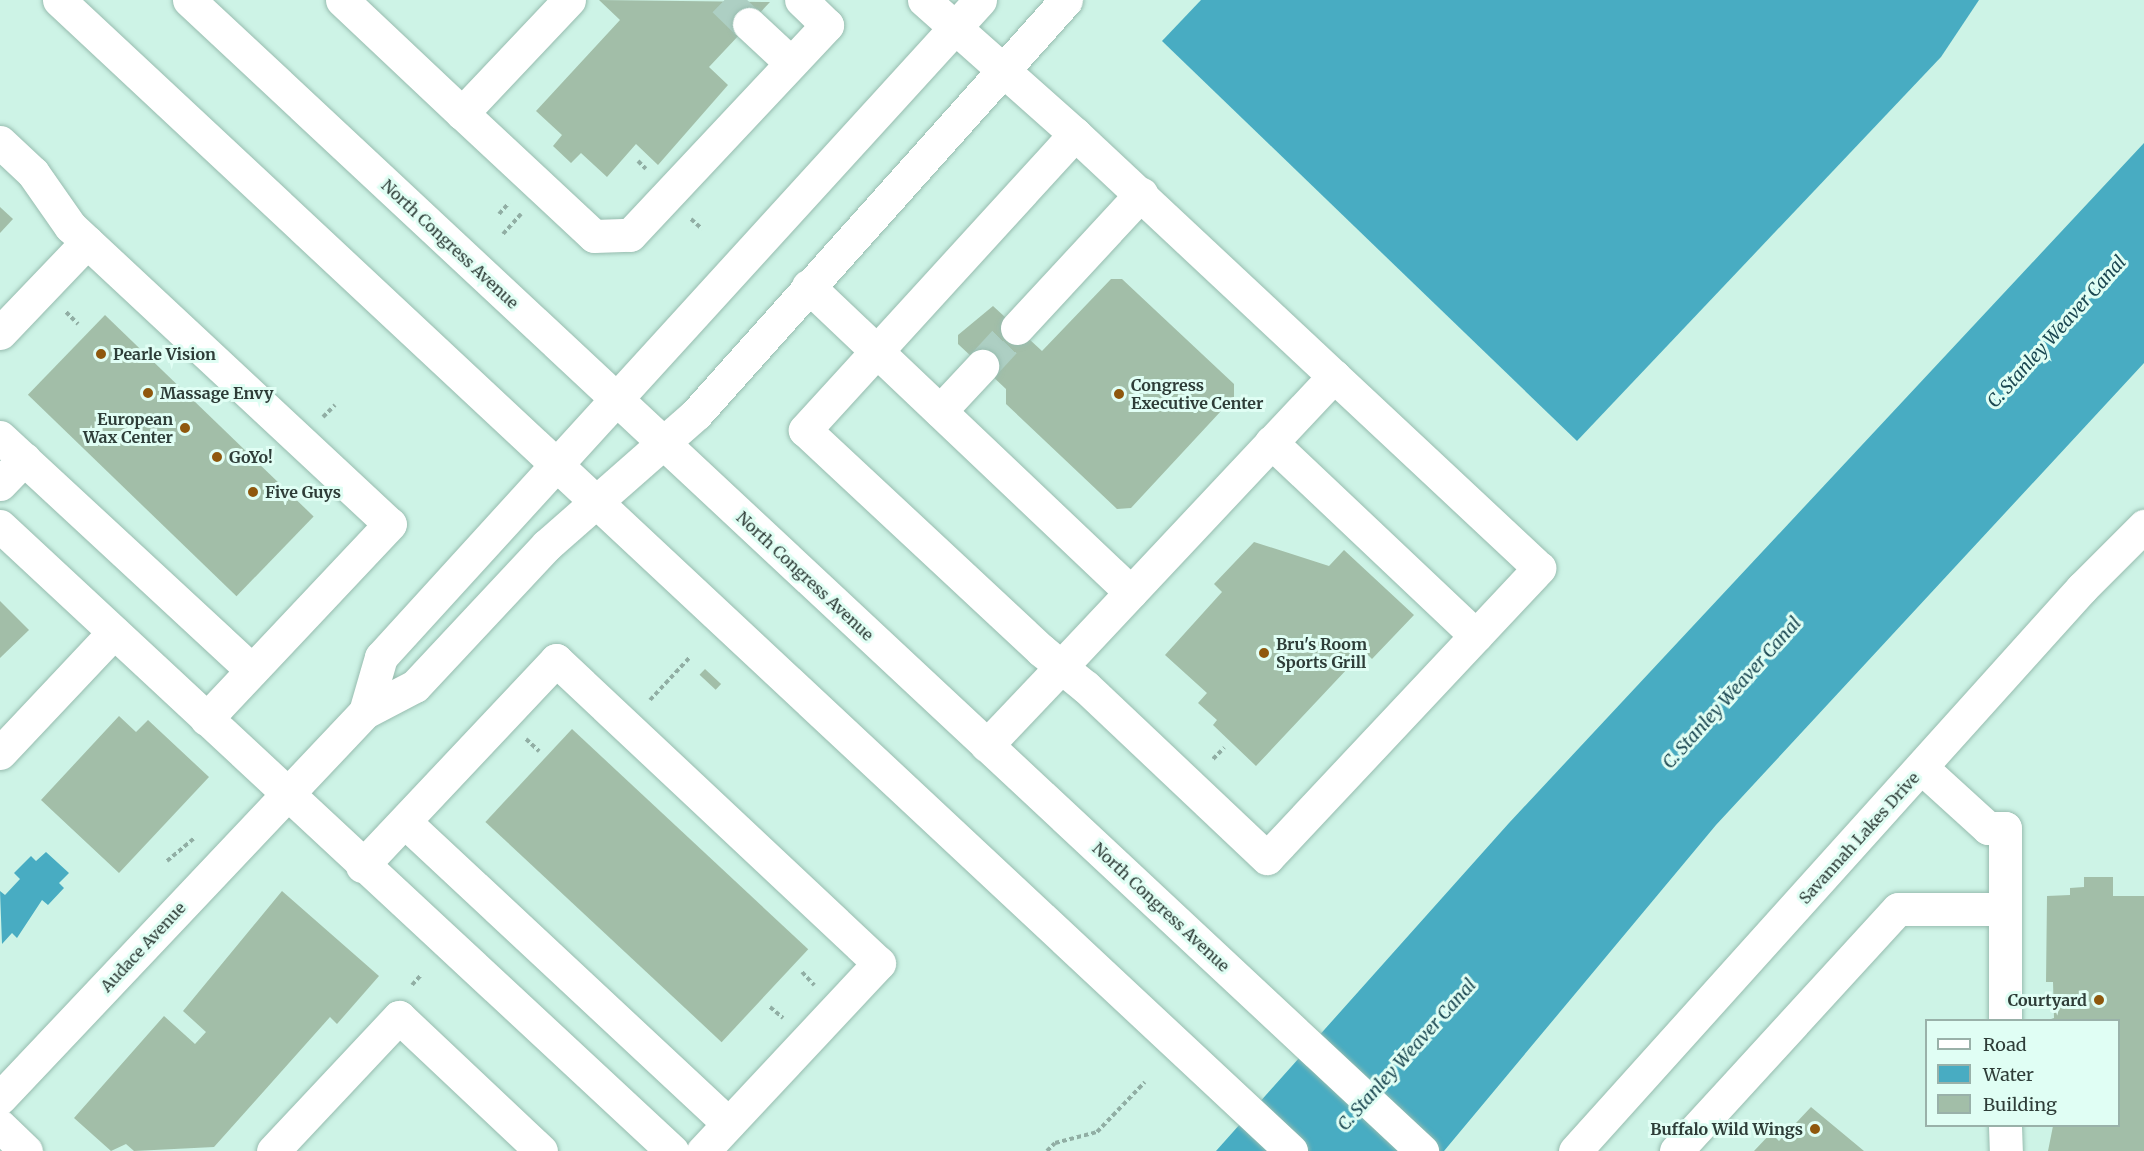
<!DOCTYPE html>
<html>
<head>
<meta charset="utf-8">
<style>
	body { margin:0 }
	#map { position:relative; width:2144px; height:1151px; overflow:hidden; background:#cdf3e6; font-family:Merriweather,serif }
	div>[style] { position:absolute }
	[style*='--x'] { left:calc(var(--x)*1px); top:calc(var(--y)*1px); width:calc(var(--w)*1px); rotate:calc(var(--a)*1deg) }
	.water>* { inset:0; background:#48acc2 }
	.building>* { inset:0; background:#a2bea8; transform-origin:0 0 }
	.minor-tunnel>* { height:33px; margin-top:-16.5px; transform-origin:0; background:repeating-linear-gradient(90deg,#adcfc3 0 33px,transparent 0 49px) }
	.path>* { height:4px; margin-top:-2px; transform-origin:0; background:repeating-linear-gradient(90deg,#91aea4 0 4.5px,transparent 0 7.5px) }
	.roads { filter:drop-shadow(0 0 2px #97bcaf) drop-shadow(0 0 2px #97bcaf) }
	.minor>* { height:33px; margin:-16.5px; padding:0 16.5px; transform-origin:16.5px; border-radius:16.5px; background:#fff }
	.major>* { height:33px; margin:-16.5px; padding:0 16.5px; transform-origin:16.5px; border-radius:16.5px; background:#fff }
	.dots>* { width:16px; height:16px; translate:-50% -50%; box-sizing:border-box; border:3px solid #e0fef4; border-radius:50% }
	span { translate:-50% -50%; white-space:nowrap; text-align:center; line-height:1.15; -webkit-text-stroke:6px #e0fef4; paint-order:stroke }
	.street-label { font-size:16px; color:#2e3d38 }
	.poi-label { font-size:16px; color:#2e3d38; font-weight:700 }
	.left { translate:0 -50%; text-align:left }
	.right { translate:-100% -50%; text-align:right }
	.water-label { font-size:18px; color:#1b4751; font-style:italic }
	.legend { position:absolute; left:1925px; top:1019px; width:195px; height:108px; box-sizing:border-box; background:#e0fef4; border:2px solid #99b1a9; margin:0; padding:8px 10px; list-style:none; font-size:18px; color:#2e3d38 }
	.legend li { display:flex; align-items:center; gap:12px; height:30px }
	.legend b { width:30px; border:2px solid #99b1a9 }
</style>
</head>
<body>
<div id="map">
	<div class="water">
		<div style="clip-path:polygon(1201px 0,1979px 0,1941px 57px,1577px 441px,1162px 41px)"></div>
		<div style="clip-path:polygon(2144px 143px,2144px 363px,1716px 825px,1444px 1151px,1216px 1151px,1509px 823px)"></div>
		<div style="clip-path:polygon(46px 852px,69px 873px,59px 883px,64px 888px,48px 905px,42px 900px,17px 938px,12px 933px,2px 944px,0 891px,5px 895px,20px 879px,14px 873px,31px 856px,36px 861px)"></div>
	</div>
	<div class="building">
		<div style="clip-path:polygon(599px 0,770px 2px,709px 67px,728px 85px,658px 165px,636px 144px,607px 177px,581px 153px,571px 163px,553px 146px,562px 135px,536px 111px,620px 20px)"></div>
		<div style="clip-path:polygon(0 207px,13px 219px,0 233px)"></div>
		<div style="clip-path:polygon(1111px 279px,1122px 279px,1234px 384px,1234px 397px,1131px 508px,1117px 509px,1006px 404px,1006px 389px,958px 344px,958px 335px,993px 306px,1042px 351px)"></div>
		<div style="left:105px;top:315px;width:290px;height:111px;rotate:44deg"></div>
		<div style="clip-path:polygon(1254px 542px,1329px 566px,1344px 550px,1414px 615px,1372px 659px,1364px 651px,1256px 766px,1213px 725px,1217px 720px,1198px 703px,1207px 693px,1165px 655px,1222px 592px,1214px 584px)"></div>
		<div style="clip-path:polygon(0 601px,29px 630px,0 658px)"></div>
		<div style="left:705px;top:669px;width:22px;height:8px;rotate:43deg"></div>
		<div style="clip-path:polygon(119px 716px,136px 732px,148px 720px,209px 777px,119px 873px,41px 800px)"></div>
		<div style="left:572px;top:729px;width:323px;height:127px;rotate:43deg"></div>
		<div style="clip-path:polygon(2084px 877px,2113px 877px,2113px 896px,2144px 896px,2144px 1151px,2048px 1151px,2053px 1126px,2118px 1126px,2118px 1020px,2048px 1020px,2054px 1018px,2053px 982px,2046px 982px,2047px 896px,2070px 895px,2070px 888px,2084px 887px)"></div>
		<div style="clip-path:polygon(282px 891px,379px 976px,337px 1024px,330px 1017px,214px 1147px,134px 1151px,126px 1144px,111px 1151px,74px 1118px,164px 1016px,195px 1044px,206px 1032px,183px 1011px)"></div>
		<div style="clip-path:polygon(1811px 1107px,1864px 1151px,1754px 1151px,1771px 1133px,1779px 1141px)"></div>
	</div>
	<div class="minor-tunnel">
		<div style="--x:724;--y:0;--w:35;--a:44"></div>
		<div style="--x:982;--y:366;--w:52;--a:-47.4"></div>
	</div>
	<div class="path">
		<div style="--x:638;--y:161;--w:11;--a:45"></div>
		<div style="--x:499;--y:214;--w:15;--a:-48"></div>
		<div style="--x:691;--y:219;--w:15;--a:42"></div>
		<div style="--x:503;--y:234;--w:27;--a:-48"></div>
		<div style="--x:66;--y:312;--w:17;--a:45"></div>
		<div style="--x:323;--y:417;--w:17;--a:-45"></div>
		<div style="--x:650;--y:700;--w:59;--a:-47.1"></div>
		<div style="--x:526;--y:739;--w:18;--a:43"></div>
		<div style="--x:1213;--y:759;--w:16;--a:-45"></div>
		<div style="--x:167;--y:861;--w:35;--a:-40"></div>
		<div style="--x:802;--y:972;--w:18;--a:47"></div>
		<div style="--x:412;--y:985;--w:15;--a:-48"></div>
		<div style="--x:770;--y:1007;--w:17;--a:40"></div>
		<div style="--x:1047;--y:1151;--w:11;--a:-45"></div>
		<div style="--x:1055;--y:1143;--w:43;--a:-14.7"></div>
		<div style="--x:1097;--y:1132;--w:69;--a:-46.2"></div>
	</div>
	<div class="roads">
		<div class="minor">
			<div style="--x:342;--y:0;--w:165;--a:43.3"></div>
			<div style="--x:569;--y:0;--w:156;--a:133.4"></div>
			<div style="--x:462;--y:113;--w:180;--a:43"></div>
			<div style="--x:594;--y:236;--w:36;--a:-2"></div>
			<div style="--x:630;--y:235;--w:288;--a:-46.8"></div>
			<div style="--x:827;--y:25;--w:36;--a:-136"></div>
			<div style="--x:924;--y:0;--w:202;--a:41.6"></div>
			<div style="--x:1075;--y:134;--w:401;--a:132.4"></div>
			<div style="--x:805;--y:430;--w:323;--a:43"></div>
			<div style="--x:1041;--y:650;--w:26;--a:40"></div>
			<div style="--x:1061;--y:667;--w:32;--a:39"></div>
			<div style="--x:1086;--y:687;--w:249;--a:43.4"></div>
			<div style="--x:1267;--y:858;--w:398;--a:-46.8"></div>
			<div style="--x:1539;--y:568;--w:281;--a:-136.9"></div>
			<div style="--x:1334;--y:376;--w:399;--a:133.2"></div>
			<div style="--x:1061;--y:667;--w:108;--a:133.5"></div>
			<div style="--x:749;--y:24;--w:57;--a:42.9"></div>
			<div style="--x:1075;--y:134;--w:354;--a:43.1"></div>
			<div style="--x:0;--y:142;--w:45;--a:43.2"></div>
			<div style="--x:33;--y:173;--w:65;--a:55.1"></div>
			<div style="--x:70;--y:226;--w:437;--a:43"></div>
			<div style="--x:390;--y:524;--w:268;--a:133.3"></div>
			<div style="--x:808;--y:286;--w:445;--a:43.5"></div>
			<div style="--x:1017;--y:328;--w:183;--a:-47.2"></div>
			<div style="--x:0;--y:333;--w:126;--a:-46.3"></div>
			<div style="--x:940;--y:411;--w:62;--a:-47"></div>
			<div style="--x:0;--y:437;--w:343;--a:42.8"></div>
			<div style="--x:1271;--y:442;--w:282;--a:43.4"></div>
			<div style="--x:0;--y:484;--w:35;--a:-46"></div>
			<div style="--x:0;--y:526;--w:918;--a:42.92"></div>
			<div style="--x:365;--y:712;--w:57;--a:-73.8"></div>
			<div style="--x:381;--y:657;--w:889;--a:-47.64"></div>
			<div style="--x:0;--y:753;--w:166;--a:-46.7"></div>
			<div style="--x:1922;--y:768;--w:89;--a:42.3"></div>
			<div style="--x:1988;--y:828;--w:17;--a:0"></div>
			<div style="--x:2005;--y:828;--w:192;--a:90"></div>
			<div style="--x:405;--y:822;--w:442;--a:43"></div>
			<div style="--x:362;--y:866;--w:283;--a:-46.7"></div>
			<div style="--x:556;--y:660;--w:443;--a:43.2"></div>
			<div style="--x:879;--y:963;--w:258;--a:133.1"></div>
			<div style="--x:0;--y:1098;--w:531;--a:-46.6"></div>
			<div style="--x:365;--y:712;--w:56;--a:-27.5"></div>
			<div style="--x:415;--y:686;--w:193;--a:-46.9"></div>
			<div style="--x:547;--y:545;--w:198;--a:-41.3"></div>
			<div style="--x:696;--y:414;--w:555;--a:-48.21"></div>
			<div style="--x:0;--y:1126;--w:36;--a:44"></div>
			<div style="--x:2005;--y:1126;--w:25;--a:88"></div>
			<div style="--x:273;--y:1151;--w:184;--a:-46.8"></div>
			<div style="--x:399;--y:1017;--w:195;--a:43.3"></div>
			<div style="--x:1575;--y:1151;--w:758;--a:-48"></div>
			<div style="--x:2082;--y:588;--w:88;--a:-45"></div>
			<div style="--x:1676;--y:1151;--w:328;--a:-47.5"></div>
			<div style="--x:1898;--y:909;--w:106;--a:0"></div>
		</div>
		<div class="major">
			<div style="--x:59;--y:0;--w:1686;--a:43.05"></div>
			<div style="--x:189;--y:0;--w:1687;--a:43.03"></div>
		</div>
	</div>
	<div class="dots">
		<div style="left:101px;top:354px;background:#8f580d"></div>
		<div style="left:148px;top:393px;background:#8f580d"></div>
		<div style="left:1119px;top:394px;background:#8f580d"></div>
		<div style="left:185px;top:428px;background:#8f580d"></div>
		<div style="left:217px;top:457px;background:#8f580d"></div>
		<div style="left:253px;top:492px;background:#8f580d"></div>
		<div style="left:1264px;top:653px;background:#8f580d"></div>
		<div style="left:2099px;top:1000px;background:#8f580d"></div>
		<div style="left:1815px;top:1129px;background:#8f580d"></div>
	</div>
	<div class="street-label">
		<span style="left:450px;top:244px;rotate:43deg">North Congress Avenue</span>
		<span style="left:805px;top:576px;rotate:43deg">North Congress Avenue</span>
		<span style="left:1859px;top:838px;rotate:-48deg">Savannah Lakes Drive</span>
		<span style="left:1161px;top:907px;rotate:43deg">North Congress Avenue</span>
		<span style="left:143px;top:947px;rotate:-47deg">Audace Avenue</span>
	</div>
	<div class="poi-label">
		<span class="left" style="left:113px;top:354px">Pearle Vision</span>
		<span class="left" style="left:1131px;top:394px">Congress<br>Executive Center</span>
		<span class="left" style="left:160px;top:393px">Massage Envy</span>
		<span class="right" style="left:173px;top:428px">European<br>Wax Center</span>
		<span class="left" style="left:229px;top:457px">GoYo!</span>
		<span class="left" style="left:265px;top:492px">Five Guys</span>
		<span class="left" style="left:1276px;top:653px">Bru's Room<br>Sports Grill</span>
		<span class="right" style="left:2087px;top:1000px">Courtyard</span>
		<span class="right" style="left:1803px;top:1129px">Buffalo Wild Wings</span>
	</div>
	<div class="water-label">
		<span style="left:2057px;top:332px;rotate:-48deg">C. Stanley Weaver Canal</span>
		<span style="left:1732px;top:693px;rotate:-48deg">C. Stanley Weaver Canal</span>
		<span style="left:1407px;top:1055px;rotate:-48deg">C. Stanley Weaver Canal</span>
	</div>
	<ul class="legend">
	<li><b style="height:8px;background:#fff"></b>Road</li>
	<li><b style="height:16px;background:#48acc2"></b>Water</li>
	<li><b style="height:16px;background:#a2bea8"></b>Building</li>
	</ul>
</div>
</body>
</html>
